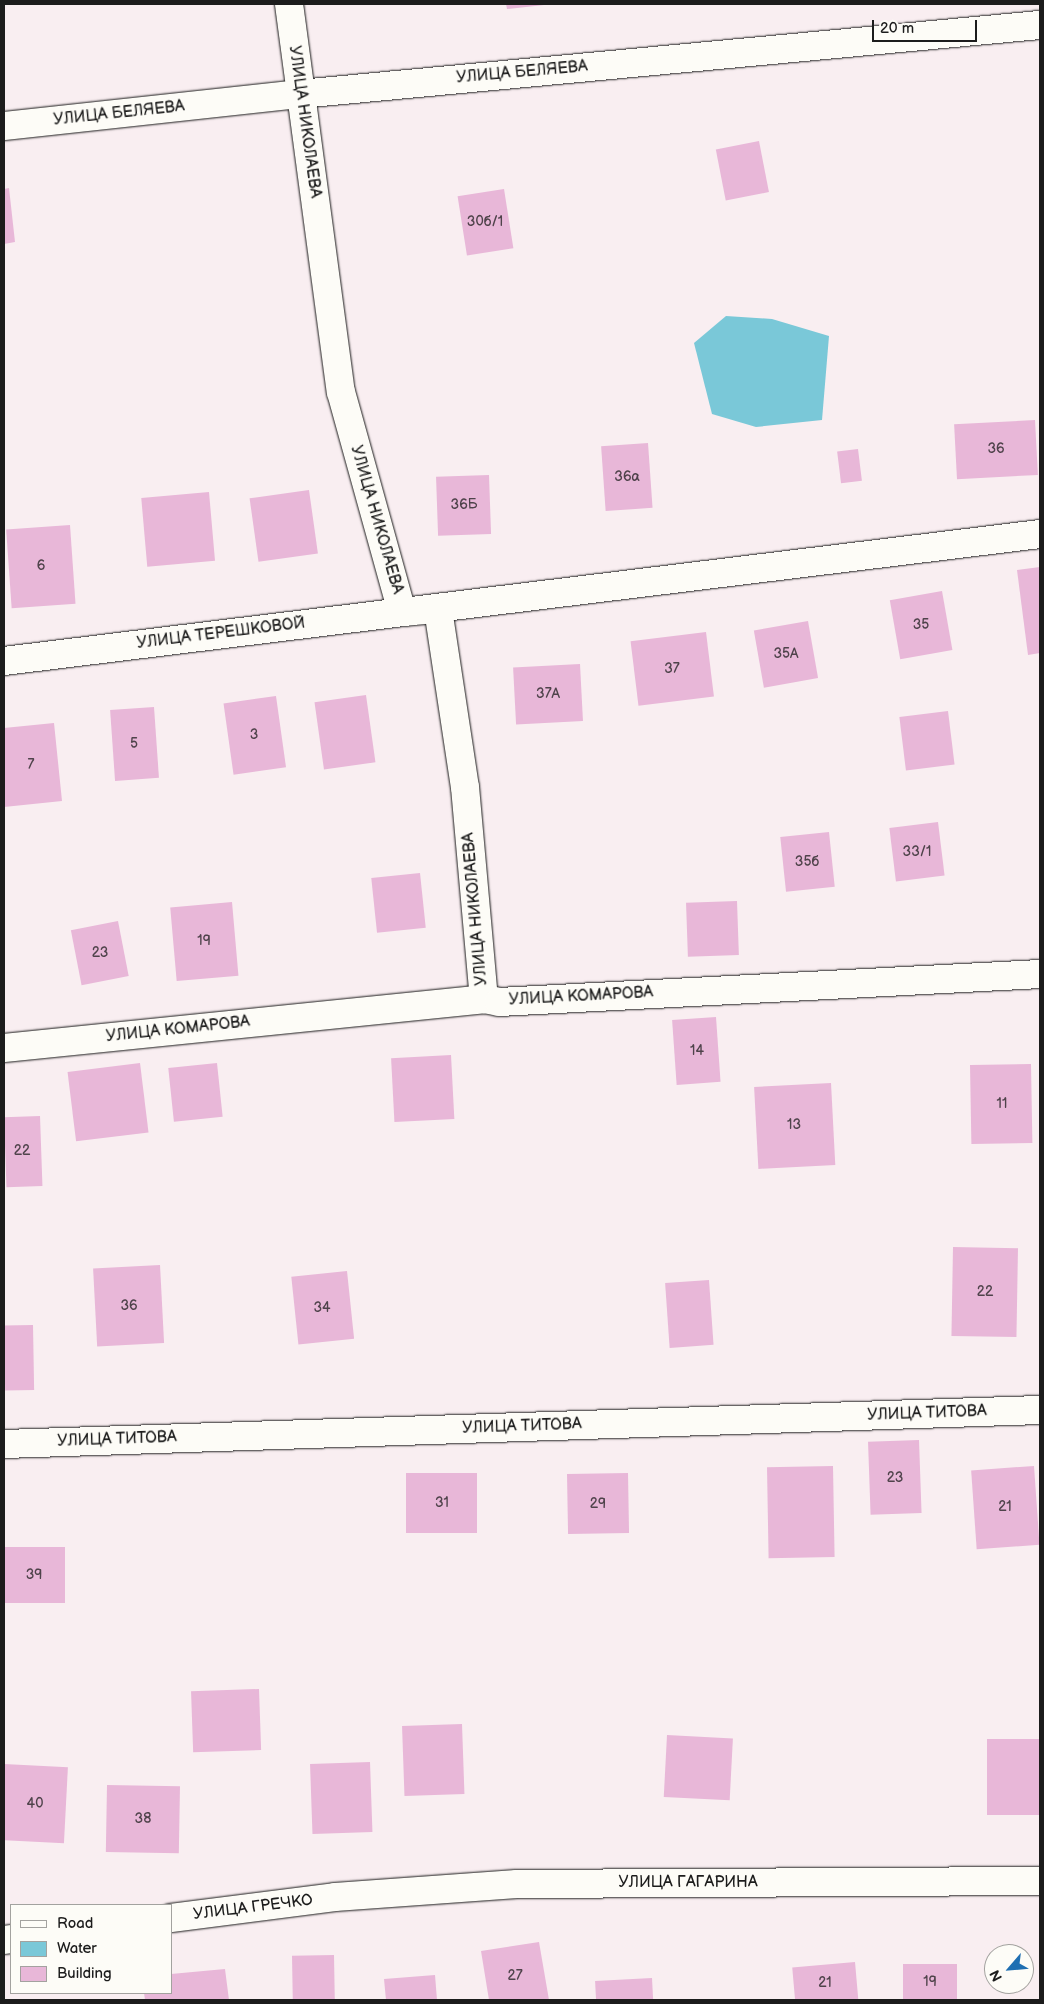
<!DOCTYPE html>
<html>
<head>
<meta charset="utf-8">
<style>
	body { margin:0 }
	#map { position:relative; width:1044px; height:2004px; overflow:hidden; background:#f9eef1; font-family:"Balsamiq Sans",sans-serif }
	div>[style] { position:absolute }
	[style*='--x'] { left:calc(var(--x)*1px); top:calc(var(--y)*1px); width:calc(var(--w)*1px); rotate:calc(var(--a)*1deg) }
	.water>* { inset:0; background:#7ac8d8 }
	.building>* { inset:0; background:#e8b7d8; transform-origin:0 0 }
	.roads { filter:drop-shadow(0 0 1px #1c1c1c) drop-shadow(0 0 1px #1c1c1c) }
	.street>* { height:28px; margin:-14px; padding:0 14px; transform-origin:14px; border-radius:14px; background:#fdfcf7 }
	span { translate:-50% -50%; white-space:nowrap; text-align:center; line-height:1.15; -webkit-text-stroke:4px #fdfcf7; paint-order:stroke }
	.number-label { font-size:14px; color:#4f434b }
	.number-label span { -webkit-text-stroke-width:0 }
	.street-label { font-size:16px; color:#1c1c1c }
	.frame { position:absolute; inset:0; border:5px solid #1c1c1c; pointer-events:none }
	.legend { position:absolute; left:10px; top:1904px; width:162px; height:90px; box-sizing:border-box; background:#fdfcf7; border:1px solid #a3a29f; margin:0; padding:6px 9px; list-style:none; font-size:15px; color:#1c1c1c }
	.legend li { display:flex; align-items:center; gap:10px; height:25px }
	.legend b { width:25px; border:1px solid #a3a29f }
	.north { position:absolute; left:984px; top:1944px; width:50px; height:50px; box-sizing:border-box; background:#fdfcf7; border:1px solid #a3a29f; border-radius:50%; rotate:243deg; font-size:14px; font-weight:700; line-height:20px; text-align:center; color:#1c1c1c }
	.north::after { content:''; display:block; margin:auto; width:18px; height:22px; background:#1f6fb2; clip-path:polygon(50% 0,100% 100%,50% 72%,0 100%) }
	.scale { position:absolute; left:872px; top:20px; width:105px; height:22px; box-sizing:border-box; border:2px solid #1c1c1c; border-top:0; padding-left:6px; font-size:15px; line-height:18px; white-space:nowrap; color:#1c1c1c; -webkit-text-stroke:4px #fdfcf7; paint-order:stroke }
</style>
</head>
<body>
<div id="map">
	<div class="water">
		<div style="clip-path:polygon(726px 316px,772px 319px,829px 336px,822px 420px,756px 427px,712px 414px,694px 343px)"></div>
	</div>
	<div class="building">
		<div style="clip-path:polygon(506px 4px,544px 4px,544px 5px,507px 9px)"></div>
		<div style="left:759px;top:141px;width:52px;height:44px;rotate:79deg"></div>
		<div style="clip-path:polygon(9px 188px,15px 242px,4px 244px,4px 189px)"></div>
		<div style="left:504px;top:189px;width:60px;height:47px;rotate:81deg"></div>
		<div style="left:1035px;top:420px;width:55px;height:81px;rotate:87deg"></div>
		<div style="left:648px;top:443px;width:65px;height:47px;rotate:86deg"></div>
		<div style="left:858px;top:449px;width:32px;height:21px;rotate:83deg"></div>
		<div style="left:489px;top:475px;width:59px;height:53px;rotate:88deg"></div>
		<div style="left:309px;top:490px;width:64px;height:60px;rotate:82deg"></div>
		<div style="left:209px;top:492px;width:69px;height:68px;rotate:85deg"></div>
		<div style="left:70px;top:525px;width:79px;height:64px;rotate:86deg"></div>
		<div style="clip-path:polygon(1040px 567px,1040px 653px,1028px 655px,1017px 570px)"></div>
		<div style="left:942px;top:591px;width:60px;height:53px;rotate:80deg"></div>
		<div style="left:808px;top:621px;width:58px;height:55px;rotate:80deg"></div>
		<div style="left:706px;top:632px;width:65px;height:76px;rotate:83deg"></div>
		<div style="left:580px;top:664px;width:57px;height:67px;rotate:87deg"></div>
		<div style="left:366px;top:695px;width:68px;height:52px;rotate:82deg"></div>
		<div style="left:276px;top:696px;width:72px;height:53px;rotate:82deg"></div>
		<div style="left:154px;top:707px;width:71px;height:44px;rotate:86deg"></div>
		<div style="left:948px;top:711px;width:54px;height:49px;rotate:83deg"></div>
		<div style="clip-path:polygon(54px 723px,62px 801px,4px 807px,4px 728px)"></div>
		<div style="left:938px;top:822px;width:54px;height:49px;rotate:83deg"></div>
		<div style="left:829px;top:832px;width:55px;height:49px;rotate:84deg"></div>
		<div style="left:420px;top:873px;width:55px;height:49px;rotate:84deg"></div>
		<div style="left:737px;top:901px;width:54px;height:51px;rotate:88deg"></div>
		<div style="left:232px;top:902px;width:74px;height:62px;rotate:85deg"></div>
		<div style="left:118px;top:921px;width:56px;height:48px;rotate:79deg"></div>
		<div style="left:716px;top:1017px;width:65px;height:44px;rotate:86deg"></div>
		<div style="left:451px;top:1055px;width:64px;height:60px;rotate:87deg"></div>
		<div style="left:140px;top:1063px;width:70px;height:73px;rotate:83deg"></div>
		<div style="left:217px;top:1063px;width:54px;height:49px;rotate:84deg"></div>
		<div style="left:1031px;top:1064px;width:79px;height:61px;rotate:89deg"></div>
		<div style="left:831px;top:1083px;width:82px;height:77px;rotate:87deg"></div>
		<div style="left:40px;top:1116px;width:70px;height:36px;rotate:88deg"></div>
		<div style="left:953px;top:1247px;width:65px;height:89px;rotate:1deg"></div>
		<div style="left:160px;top:1265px;width:78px;height:67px;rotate:87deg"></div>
		<div style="left:347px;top:1271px;width:68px;height:56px;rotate:84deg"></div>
		<div style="left:709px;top:1280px;width:65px;height:44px;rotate:86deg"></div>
		<div style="left:33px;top:1325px;width:65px;height:29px;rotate:89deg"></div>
		<div style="left:919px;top:1440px;width:73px;height:51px;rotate:88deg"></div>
		<div style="left:833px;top:1466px;width:91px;height:66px;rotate:89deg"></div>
		<div style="left:1034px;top:1466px;width:79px;height:63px;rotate:86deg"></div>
		<div style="left:477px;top:1473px;width:60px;height:71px;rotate:90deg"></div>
		<div style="left:628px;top:1473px;width:60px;height:61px;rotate:89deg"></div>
		<div style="left:65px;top:1547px;width:56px;height:61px;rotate:90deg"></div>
		<div style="left:259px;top:1689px;width:61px;height:68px;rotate:88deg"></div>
		<div style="left:462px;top:1724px;width:70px;height:60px;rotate:88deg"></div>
		<div style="left:667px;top:1735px;width:66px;height:62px;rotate:3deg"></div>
		<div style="left:987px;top:1739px;width:53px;height:76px"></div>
		<div style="left:370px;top:1762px;width:70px;height:60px;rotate:88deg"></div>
		<div style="left:4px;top:1764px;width:64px;height:76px;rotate:3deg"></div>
		<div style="left:107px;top:1785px;width:73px;height:67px;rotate:1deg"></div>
		<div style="clip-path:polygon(539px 1942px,549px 2000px,489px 2000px,481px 1951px)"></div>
		<div style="left:334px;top:1955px;width:45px;height:42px;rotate:89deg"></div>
		<div style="left:855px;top:1962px;width:38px;height:63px;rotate:85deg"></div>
		<div style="left:903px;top:1964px;width:54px;height:36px"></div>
		<div style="clip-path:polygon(225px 1969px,229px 2000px,145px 2000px,144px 1993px,171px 1993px,171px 1974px)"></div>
		<div style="clip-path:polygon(435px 1975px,437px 2000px,386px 2000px,384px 1979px)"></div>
		<div style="left:652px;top:1978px;width:22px;height:57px;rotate:87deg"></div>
	</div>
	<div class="roads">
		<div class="street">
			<div style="--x:289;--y:4;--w:391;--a:82.4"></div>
			<div style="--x:341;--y:392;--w:228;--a:74.5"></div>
			<div style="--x:402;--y:612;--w:36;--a:-5"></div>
			<div style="--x:438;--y:609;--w:180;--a:81.4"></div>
			<div style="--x:465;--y:787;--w:213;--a:84.9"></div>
			<div style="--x:4;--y:126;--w:298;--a:-6.2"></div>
			<div style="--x:300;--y:94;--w:743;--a:-5.33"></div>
			<div style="--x:4;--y:661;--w:1044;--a:-6.99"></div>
			<div style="--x:4;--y:1048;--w:482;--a:-5.8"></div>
			<div style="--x:484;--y:999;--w:15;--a:11"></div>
			<div style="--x:499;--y:1002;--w:542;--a:-2.96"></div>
			<div style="--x:4;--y:1444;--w:1037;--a:-1.88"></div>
			<div style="--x:171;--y:1918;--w:165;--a:-7.3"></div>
			<div style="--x:335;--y:1897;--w:182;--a:-4.1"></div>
			<div style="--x:517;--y:1884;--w:523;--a:-0.33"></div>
			<div style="--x:4;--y:1940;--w:7;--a:-8"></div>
		</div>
	</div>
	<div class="number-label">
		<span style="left:485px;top:222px">30б/1</span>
		<span style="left:996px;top:449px">36</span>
		<span style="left:627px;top:477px">36а</span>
		<span style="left:464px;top:505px">36Б</span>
		<span style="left:41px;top:566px">6</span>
		<span style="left:921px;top:625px">35</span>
		<span style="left:786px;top:654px">35А</span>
		<span style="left:672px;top:669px">37</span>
		<span style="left:548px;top:694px">37А</span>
		<span style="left:254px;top:735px">3</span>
		<span style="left:134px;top:744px">5</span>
		<span style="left:31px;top:765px">7</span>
		<span style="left:917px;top:852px">33/1</span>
		<span style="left:807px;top:862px">35б</span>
		<span style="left:204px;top:941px">19</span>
		<span style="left:100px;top:953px">23</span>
		<span style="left:697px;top:1051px">14</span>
		<span style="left:1002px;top:1104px">11</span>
		<span style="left:794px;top:1125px">13</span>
		<span style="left:22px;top:1151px">22</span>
		<span style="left:985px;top:1292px">22</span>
		<span style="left:129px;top:1306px">36</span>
		<span style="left:322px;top:1308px">34</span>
		<span style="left:895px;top:1478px">23</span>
		<span style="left:442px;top:1503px">31</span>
		<span style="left:598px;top:1504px">29</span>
		<span style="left:1005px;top:1507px">21</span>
		<span style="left:34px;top:1575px">39</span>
		<span style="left:35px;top:1804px">40</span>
		<span style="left:143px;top:1819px">38</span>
		<span style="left:515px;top:1976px">27</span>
		<span style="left:930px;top:1982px">19</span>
		<span style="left:825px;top:1983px">21</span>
	</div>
	<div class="street-label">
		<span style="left:522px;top:73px;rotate:-5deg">УЛИЦА БЕЛЯЕВА</span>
		<span style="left:119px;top:114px;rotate:-6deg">УЛИЦА БЕЛЯЕВА</span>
		<span style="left:304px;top:122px;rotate:82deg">УЛИЦА НИКОЛАЕВА</span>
		<span style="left:376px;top:520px;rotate:74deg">УЛИЦА НИКОЛАЕВА</span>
		<span style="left:221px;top:634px;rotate:-7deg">УЛИЦА ТЕРЕШКОВОЙ</span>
		<span style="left:476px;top:909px;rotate:-95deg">УЛИЦА НИКОЛАЕВА</span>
		<span style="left:581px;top:997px;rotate:-3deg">УЛИЦА КОМАРОВА</span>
		<span style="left:178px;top:1030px;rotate:-6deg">УЛИЦА КОМАРОВА</span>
		<span style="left:927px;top:1414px;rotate:-2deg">УЛИЦА ТИТОВА</span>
		<span style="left:522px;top:1427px;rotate:-2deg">УЛИЦА ТИТОВА</span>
		<span style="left:117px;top:1440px;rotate:-2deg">УЛИЦА ТИТОВА</span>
		<span style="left:688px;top:1883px">УЛИЦА ГАГАРИНА</span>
		<span style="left:253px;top:1908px;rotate:-7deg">УЛИЦА ГРЕЧКО</span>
	</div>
	<div class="frame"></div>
	<ul class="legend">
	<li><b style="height:6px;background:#fdfcf7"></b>Road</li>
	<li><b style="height:14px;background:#7ac8d8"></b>Water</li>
	<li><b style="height:14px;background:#e8b7d8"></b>Building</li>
	</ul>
	<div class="north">N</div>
	<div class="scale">20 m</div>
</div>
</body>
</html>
